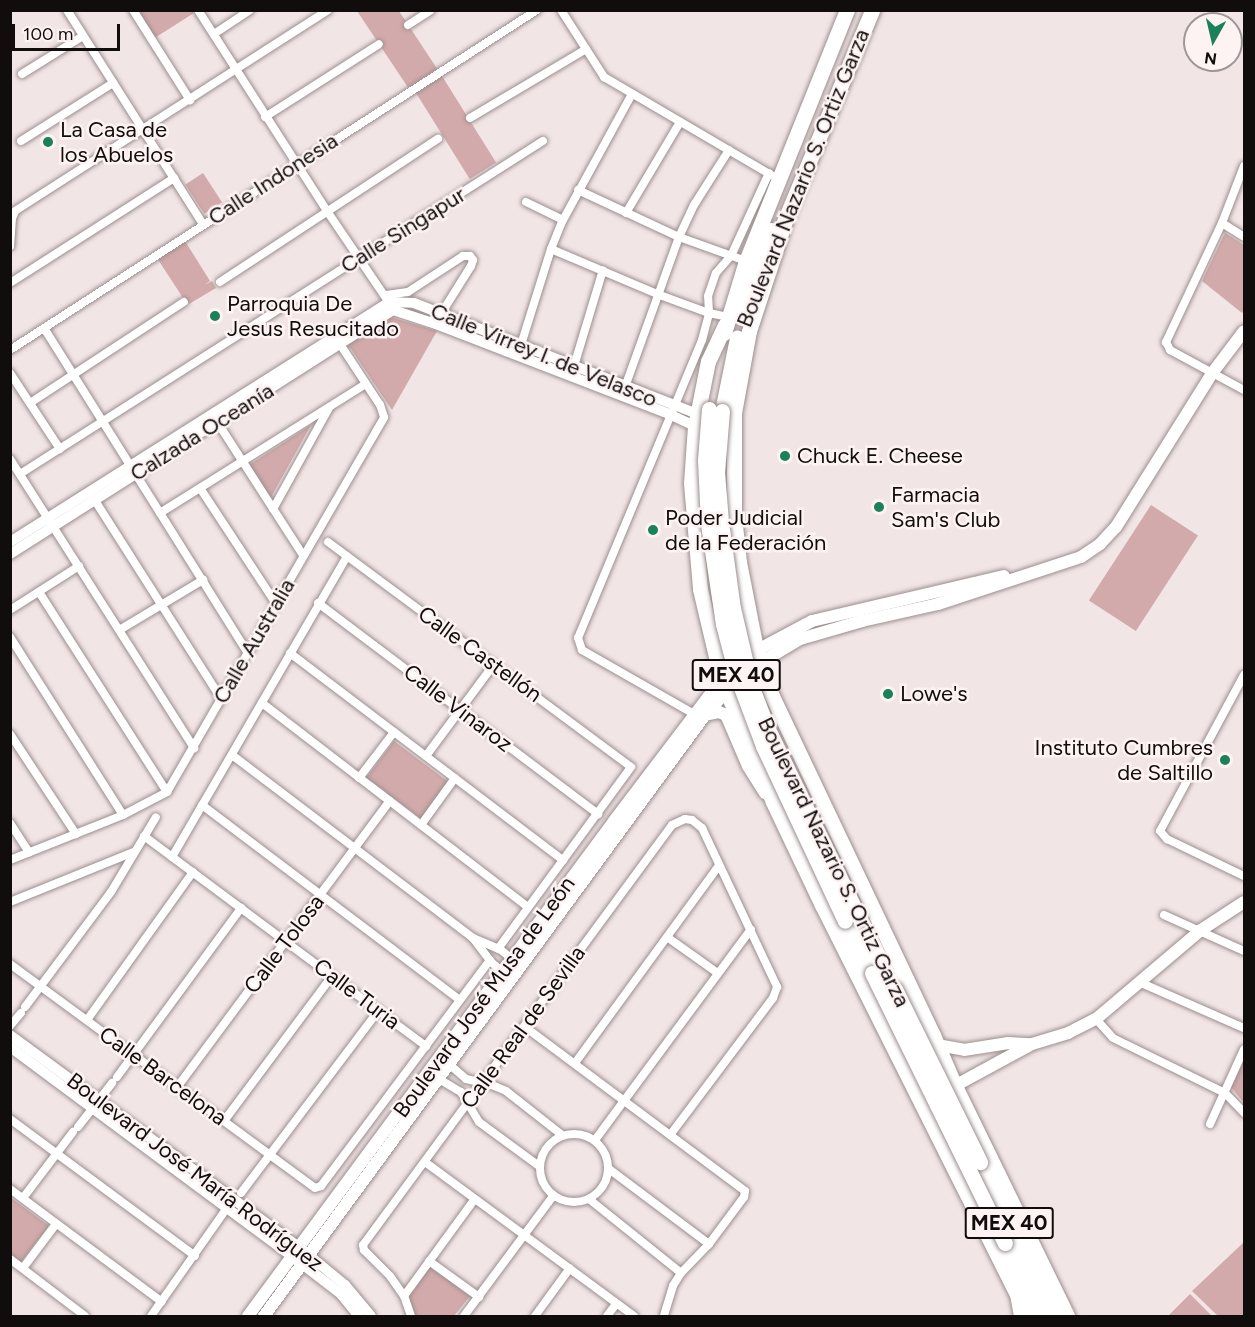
<!DOCTYPE html>
<html>
<head>
<meta charset="utf-8">
<style>
	body { margin:0 }
	#map { position:relative; width:1255px; height:1327px; overflow:hidden; background:#f2e5e5; font-family:Figtree,sans-serif }
	div>[style] { position:absolute }
	[style*='--x'] { left:calc(var(--x)*1px); top:calc(var(--y)*1px); width:calc(var(--w)*1px); rotate:calc(var(--a)*1deg) }
	.green>* { inset:0; background:#d3aaab; transform-origin:0 0 }
	.roads { filter:drop-shadow(0 0 2px #9b8e8e) drop-shadow(0 0 2px #9b8e8e) }
	.pedestrian>* { height:7px; margin:-3.5px; padding:0 3.5px; transform-origin:3.5px; border-radius:3.5px; background:#fff }
	.minor>* { height:8px; margin:-4px; padding:0 4px; transform-origin:4px; border-radius:4px; background:#fff }
	.minor>.ring { margin:-4px; padding:0; box-sizing:content-box; background:none; border:8px solid #fff; border-radius:50% }
	.tertiary>* { height:10px; margin:-5px; padding:0 5px; transform-origin:5px; border-radius:5px; background:#fff }
	.secondary>* { height:12px; margin:-6px; padding:0 6px; transform-origin:6px; border-radius:6px; background:#fff }
	.trunk>* { height:15px; margin:-7.5px; padding:0 7.5px; transform-origin:7.5px; border-radius:7.5px; background:#fff }
	.bridges { filter:drop-shadow(0 0 2px #9b8e8e) drop-shadow(0 0 2px #9b8e8e) }
	.trunk-bridge>* { height:15px; margin:-7.5px; padding:0 7.5px; transform-origin:7.5px; border-radius:7.5px; background:#fff }
	.dots>* { width:16px; height:16px; translate:-50% -50%; box-sizing:border-box; border:3px solid #fef3f3; border-radius:50% }
	span { translate:-50% -50%; white-space:nowrap; text-align:center; line-height:1.15; -webkit-text-stroke:5px #fef3f3; paint-order:stroke }
	.shield-label span { padding:2px 4px; background:#fef3f3; border:2px solid; border-radius:4px; -webkit-text-stroke-width:0 }
	.shield-label { font-size:21px; color:#110d0d; font-weight:700 }
	.poi-label { font-size:22px; color:#110d0d }
	.left { translate:0 -50%; text-align:left }
	.right { translate:-100% -50%; text-align:right }
	.street-label { font-size:22px; color:#110d0d }
	.frame { position:absolute; inset:0; border:12px solid #110d0d; pointer-events:none }
	.north { position:absolute; left:1183px; top:12px; width:60px; height:60px; box-sizing:border-box; background:#fef3f3; border:2px solid #9f9797; border-radius:50%; rotate:188deg; font-size:16px; font-weight:700; line-height:24px; text-align:center; color:#110d0d }
	.north::after { content:''; display:block; margin:auto; width:21px; height:27px; background:#1b815b; clip-path:polygon(50% 0,100% 100%,50% 72%,0 100%) }
	.scale { position:absolute; left:12px; top:24px; width:108px; height:27px; box-sizing:border-box; border:3px solid #110d0d; border-top:0; padding-left:8px; font-size:18px; line-height:21px; white-space:nowrap; color:#110d0d; -webkit-text-stroke:4px #fef3f3; paint-order:stroke }
</style>
</head>
<body>
<div id="map">
	<div class="green">
		<div style="clip-path:polygon(144px 10px,192px 11px,194px 13px,153px 39px,137px 15px)"></div>
		<div style="clip-path:polygon(357px 11px,399px 11px,438px 70px,409px 89px)"></div>
		<div style="left:442px;top:76px;width:102px;height:31px;rotate:58deg"></div>
		<div style="left:203px;top:173px;width:35px;height:21px;rotate:57deg"></div>
		<div style="clip-path:polygon(1225px 233px,1244px 245px,1244px 310px,1242px 313px,1202px 281px)"></div>
		<div style="clip-path:polygon(185px 241px,210px 281px,204px 285px,212px 281px,216px 288px,189px 304px,185px 297px,183px 298px,157px 258px)"></div>
		<div style="clip-path:polygon(387px 316px,437px 331px,392px 410px,347px 343px)"></div>
		<div style="clip-path:polygon(311px 425px,270px 499px,249px 465px)"></div>
		<div style="left:1151px;top:505px;width:56px;height:114px;rotate:33deg"></div>
		<div style="left:394px;top:741px;width:69px;height:46px;rotate:37deg"></div>
		<div style="clip-path:polygon(1244px 1057px,1244px 1103px,1231px 1087px)"></div>
		<div style="clip-path:polygon(10px 1197px,49px 1226px,21px 1262px,11px 1254px)"></div>
		<div style="clip-path:polygon(1243px 1243px,1244px 1316px,1218px 1316px,1192px 1291px)"></div>
		<div style="clip-path:polygon(430px 1265px,470px 1296px,454px 1316px,416px 1316px,406px 1297px)"></div>
		<div style="clip-path:polygon(1190px 1294px,1212px 1316px,1168px 1316px)"></div>
	</div>
	<div class="roads">
		<div class="pedestrian">
			<div style="--x:10;--y:246;--w:28;--a:-86"></div>
			<div style="--x:12;--y:218;--w:8;--a:-67"></div>
		</div>
		<div class="minor">
			<div style="--x:67;--y:10;--w:254;--a:57.6"></div>
			<div style="--x:133;--y:10;--w:107;--a:57.7"></div>
			<div style="--x:198;--y:10;--w:239;--a:57.3"></div>
			<div style="--x:327;--y:211;--w:116;--a:55.9"></div>
			<div style="--x:561;--y:10;--w:80;--a:57.3"></div>
			<div style="--x:604;--y:77;--w:194;--a:30.4"></div>
			<div style="--x:408;--y:25;--w:27;--a:-33"></div>
			<div style="--x:214;--y:34;--w:43;--a:-33.7"></div>
			<div style="--x:22;--y:74;--w:72;--a:-31.9"></div>
			<div style="--x:265;--y:117;--w:135;--a:-32.6"></div>
			<div style="--x:470;--y:118;--w:135;--a:-30.7"></div>
			<div style="--x:21;--y:141;--w:109;--a:-32.2"></div>
			<div style="--x:1244;--y:166;--w:61;--a:111.1"></div>
			<div style="--x:1222;--y:223;--w:132;--a:115.2"></div>
			<div style="--x:1166;--y:342;--w:9;--a:63"></div>
			<div style="--x:1170;--y:350;--w:84;--a:28.4"></div>
			<div style="--x:578;--y:190;--w:111;--a:25"></div>
			<div style="--x:679;--y:237;--w:71;--a:19.7"></div>
			<div style="--x:526;--y:202;--w:41;--a:25.9"></div>
			<div style="--x:15;--y:211;--w:372;--a:-32.7"></div>
			<div style="--x:626;--y:213;--w:106;--a:-59.3"></div>
			<div style="--x:1222;--y:223;--w:26;--a:32"></div>
			<div style="--x:551;--y:249;--w:115;--a:23"></div>
			<div style="--x:657;--y:294;--w:55;--a:20.1"></div>
			<div style="--x:709;--y:313;--w:19;--a:12"></div>
			<div style="--x:220;--y:282;--w:261;--a:-33.3"></div>
			<div style="--x:10;--y:283;--w:195;--a:-32.6"></div>
			<div style="--x:386;--y:295;--w:22;--a:-8"></div>
			<div style="--x:408;--y:292;--w:66;--a:-33.2"></div>
			<div style="--x:463;--y:256;--w:7;--a:0"></div>
			<div style="--x:470;--y:256;--w:5;--a:53"></div>
			<div style="--x:473;--y:260;--w:6;--a:108"></div>
			<div style="--x:471;--y:266;--w:60;--a:122.1"></div>
			<div style="--x:44;--y:328;--w:381;--a:57.9"></div>
			<div style="--x:520;--y:348;--w:104;--a:-72.6"></div>
			<div style="--x:551;--y:249;--w:31;--a:-68"></div>
			<div style="--x:563;--y:220;--w:144;--a:-61.3"></div>
			<div style="--x:10;--y:350;--w:627;--a:-32.83"></div>
			<div style="--x:574;--y:366;--w:100;--a:-73.2"></div>
			<div style="--x:10;--y:373;--w:91;--a:56.7"></div>
			<div style="--x:625;--y:387;--w:159;--a:-70.2"></div>
			<div style="--x:679;--y:237;--w:35;--a:-65"></div>
			<div style="--x:694;--y:205;--w:65;--a:-57.5"></div>
			<div style="--x:30;--y:403;--w:184;--a:-33.3"></div>
			<div style="--x:214;--y:417;--w:164;--a:57.2"></div>
			<div style="--x:10;--y:459;--w:343;--a:57.5"></div>
			<div style="--x:20;--y:474;--w:620;--a:-32.49"></div>
			<div style="--x:200;--y:488;--w:136;--a:56.7"></div>
			<div style="--x:94;--y:499;--w:236;--a:57.5"></div>
			<div style="--x:273;--y:509;--w:115;--a:-61"></div>
			<div style="--x:160;--y:513;--w:243;--a:-32.1"></div>
			<div style="--x:328;--y:542;--w:377;--a:36.6"></div>
			<div style="--x:631;--y:767;--w:225;--a:126.2"></div>
			<div style="--x:39;--y:592;--w:237;--a:57.4"></div>
			<div style="--x:318;--y:603;--w:351;--a:37"></div>
			<div style="--x:10;--y:610;--w:82;--a:-32.5"></div>
			<div style="--x:121;--y:629;--w:96;--a:-30.9"></div>
			<div style="--x:10;--y:637;--w:211;--a:57.6"></div>
			<div style="--x:290;--y:653;--w:343;--a:37.2"></div>
			<div style="--x:1244;--y:675;--w:177;--a:118.3"></div>
			<div style="--x:1160;--y:831;--w:11;--a:49"></div>
			<div style="--x:1167;--y:839;--w:85;--a:25.7"></div>
			<div style="--x:262;--y:703;--w:335;--a:37.5"></div>
			<div style="--x:694;--y:714;--w:129;--a:-150.3"></div>
			<div style="--x:582;--y:650;--w:13;--a:-108"></div>
			<div style="--x:578;--y:638;--w:323;--a:-67.4"></div>
			<div style="--x:702;--y:340;--w:28;--a:-75"></div>
			<div style="--x:709;--y:313;--w:17;--a:-93"></div>
			<div style="--x:708;--y:296;--w:24;--a:-71"></div>
			<div style="--x:716;--y:273;--w:23;--a:-49"></div>
			<div style="--x:731;--y:256;--w:91;--a:-65.4"></div>
			<div style="--x:10;--y:734;--w:120;--a:56.6"></div>
			<div style="--x:232;--y:755;--w:303;--a:37.2"></div>
			<div style="--x:473;--y:938;--w:30;--a:23"></div>
			<div style="--x:501;--y:950;--w:14;--a:39"></div>
			<div style="--x:426;--y:756;--w:114;--a:-53.5"></div>
			<div style="--x:359;--y:778;--w:58;--a:-52.7"></div>
			<div style="--x:202;--y:805;--w:323;--a:37.1"></div>
			<div style="--x:10;--y:823;--w:35;--a:57"></div>
			<div style="--x:421;--y:825;--w:58;--a:-54.1"></div>
			<div style="--x:144;--y:836;--w:352;--a:36.7"></div>
			<div style="--x:172;--y:857;--w:348;--a:-59.8"></div>
			<div style="--x:10;--y:860;--w:122;--a:-21.7"></div>
			<div style="--x:123;--y:815;--w:50;--a:-27.6"></div>
			<div style="--x:167;--y:792;--w:433;--a:-59.9"></div>
			<div style="--x:384;--y:417;--w:13;--a:-108"></div>
			<div style="--x:380;--y:405;--w:73;--a:-123.3"></div>
			<div style="--x:10;--y:902;--w:134;--a:-22"></div>
			<div style="--x:1164;--y:915;--w:88;--a:24.2"></div>
			<div style="--x:667;--y:937;--w:60;--a:35.5"></div>
			<div style="--x:473;--y:938;--w:30;--a:53"></div>
			<div style="--x:491;--y:962;--w:16;--a:40"></div>
			<div style="--x:10;--y:964;--w:378;--a:36.3"></div>
			<div style="--x:315;--y:1188;--w:6;--a:-18"></div>
			<div style="--x:321;--y:1186;--w:282;--a:-53.2"></div>
			<div style="--x:1139;--y:982;--w:115;--a:23.7"></div>
			<div style="--x:25;--y:1007;--w:144;--a:-53.2"></div>
			<div style="--x:111;--y:892;--w:87;--a:-59"></div>
			<div style="--x:1096;--y:1019;--w:25;--a:48"></div>
			<div style="--x:1113;--y:1038;--w:125;--a:26.2"></div>
			<div style="--x:1225;--y:1093;--w:28;--a:46"></div>
			<div style="--x:87;--y:1020;--w:182;--a:-54.4"></div>
			<div style="--x:10;--y:1026;--w:17;--a:-50"></div>
			<div style="--x:525;--y:1027;--w:274;--a:36.7"></div>
			<div style="--x:745;--y:1191;--w:6;--a:99"></div>
			<div style="--x:744;--y:1197;--w:59;--a:126.7"></div>
			<div style="--x:709;--y:1244;--w:40;--a:134"></div>
			<div style="--x:681;--y:1273;--w:15;--a:122"></div>
			<div style="--x:673;--y:1286;--w:31;--a:107"></div>
			<div style="--x:575;--y:1063;--w:243;--a:-53.9"></div>
			<div style="--x:450;--y:1065;--w:21;--a:41"></div>
			<div style="--x:466;--y:1079;--w:27;--a:13"></div>
			<div style="--x:492;--y:1085;--w:15;--a:23"></div>
			<div style="--x:506;--y:1091;--w:71;--a:38.2"></div>
			<div style="--x:117;--y:1077;--w:210;--a:-53.7"></div>
			<div style="--x:439;--y:1079;--w:26;--a:31"></div>
			<div style="--x:461;--y:1092;--w:35;--a:59"></div>
			<div style="--x:479;--y:1122;--w:74;--a:36.3"></div>
			<div style="--x:178;--y:1086;--w:355;--a:-53.4"></div>
			<div style="--x:10;--y:1119;--w:230;--a:36.5"></div>
			<div style="--x:224;--y:1121;--w:181;--a:-53.3"></div>
			<div style="--x:1210;--y:1124;--w:82;--a:-65.6"></div>
			<div style="--x:78;--y:1127;--w:56;--a:-52.3"></div>
			<div class="ring" style="left:540px;top:1134px;width:60px;height:60px"></div>
			<div style="--x:595;--y:1140;--w:262;--a:-53.5"></div>
			<div style="--x:425;--y:1162;--w:260;--a:36.4"></div>
			<div style="--x:609;--y:1169;--w:125;--a:36.9"></div>
			<div style="--x:10;--y:1189;--w:189;--a:36.6"></div>
			<div style="--x:241;--y:1193;--w:229;--a:-53"></div>
			<div style="--x:23;--y:1198;--w:83;--a:-52.9"></div>
			<div style="--x:589;--y:1199;--w:118;--a:38.8"></div>
			<div style="--x:10;--y:1259;--w:94;--a:37.2"></div>
			<div style="--x:429;--y:1261;--w:62;--a:35.8"></div>
			<div style="--x:23;--y:1268;--w:55;--a:-53.1"></div>
			<div style="--x:404;--y:1296;--w:119;--a:-53.9"></div>
			<div style="--x:151;--y:1316;--w:136;--a:-54.9"></div>
			<div style="--x:411;--y:1316;--w:21;--a:-109"></div>
			<div style="--x:404;--y:1296;--w:24;--a:-125"></div>
			<div style="--x:390;--y:1276;--w:37;--a:-135"></div>
			<div style="--x:364;--y:1250;--w:5;--a:-101"></div>
			<div style="--x:363;--y:1245;--w:521;--a:-53.66"></div>
			<div style="--x:672;--y:825;--w:14;--a:-25"></div>
			<div style="--x:685;--y:819;--w:7;--a:8"></div>
			<div style="--x:692;--y:820;--w:13;--a:39"></div>
			<div style="--x:702;--y:828;--w:176;--a:64.7"></div>
			<div style="--x:777;--y:987;--w:12;--a:110"></div>
			<div style="--x:773;--y:998;--w:170;--a:126.9"></div>
			<div style="--x:464;--y:1316;--w:149;--a:-53.4"></div>
			<div style="--x:535;--y:1316;--w:59;--a:-53.9"></div>
			<div style="--x:607;--y:1316;--w:15;--a:-53"></div>
		</div>
		<div class="tertiary">
			<div style="--x:10;--y:542;--w:449;--a:-32.3"></div>
			<div style="--x:389;--y:302;--w:25;--a:2"></div>
			<div style="--x:414;--y:303;--w:304;--a:21.4"></div>
			<div style="--x:10;--y:554;--w:454;--a:-32.5"></div>
			<div style="--x:393;--y:310;--w:45;--a:18"></div>
			<div style="--x:436;--y:324;--w:250;--a:21.1"></div>
			<div style="--x:669;--y:414;--w:29;--a:25"></div>
			<div style="--x:10;--y:1035;--w:360;--a:36.3"></div>
			<div style="--x:300;--y:1248;--w:58;--a:39.4"></div>
			<div style="--x:345;--y:1285;--w:40;--a:50"></div>
			<div style="--x:10;--y:1047;--w:352;--a:36.6"></div>
			<div style="--x:293;--y:1257;--w:61;--a:37.6"></div>
			<div style="--x:341;--y:1294;--w:28;--a:51"></div>
			<div style="--x:1015;--y:1294;--w:22;--a:80"></div>
		</div>
		<div class="secondary">
			<div style="--x:750;--y:654;--w:70;--a:-28"></div>
			<div style="--x:812;--y:621;--w:197;--a:-13.2"></div>
			<div style="--x:753;--y:667;--w:55;--a:-30.8"></div>
			<div style="--x:800;--y:639;--w:65;--a:-16.2"></div>
			<div style="--x:862;--y:621;--w:78;--a:-12.6"></div>
			<div style="--x:938;--y:604;--w:151;--a:-18.2"></div>
			<div style="--x:1081;--y:557;--w:23;--a:-34"></div>
			<div style="--x:1100;--y:544;--w:23;--a:-47"></div>
			<div style="--x:1116;--y:527;--w:183;--a:-58"></div>
			<div style="--x:1213;--y:372;--w:51;--a:-52.9"></div>
			<div style="--x:705;--y:715;--w:14;--a:-12"></div>
			<div style="--x:719;--y:712;--w:8;--a:23"></div>
			<div style="--x:726;--y:715;--w:56;--a:66.7"></div>
			<div style="--x:748;--y:766;--w:32;--a:58"></div>
			<div style="--x:937;--y:1045;--w:27;--a:10"></div>
			<div style="--x:964;--y:1050;--w:45;--a:-9"></div>
			<div style="--x:1008;--y:1043;--w:22;--a:3"></div>
			<div style="--x:949;--y:1089;--w:94;--a:-28.5"></div>
			<div style="--x:1032;--y:1044;--w:38;--a:-17"></div>
			<div style="--x:1068;--y:1033;--w:31;--a:-27"></div>
			<div style="--x:1096;--y:1019;--w:138;--a:-40.3"></div>
			<div style="--x:1201;--y:930;--w:51;--a:-33.1"></div>
			<div style="--x:248;--y:1316;--w:616;--a:-53.52"></div>
			<div style="--x:614;--y:821;--w:187;--a:-52.8"></div>
			<div style="--x:264;--y:1316;--w:745;--a:-53.73"></div>
			<div style="--x:705;--y:715;--w:39;--a:-48"></div>
		</div>
		<div class="trunk">
			<div style="--x:785;--y:221;--w:116;--a:108.1"></div>
			<div style="--x:749;--y:331;--w:83;--a:100.4"></div>
			<div style="--x:734;--y:413;--w:103;--a:90"></div>
			<div style="--x:734;--y:516;--w:46;--a:83.8"></div>
			<div style="--x:739;--y:562;--w:89;--a:78.9"></div>
			<div style="--x:756;--y:649;--w:50;--a:71.2"></div>
			<div style="--x:772;--y:696;--w:375;--a:64.6"></div>
			<div style="--x:933;--y:1035;--w:56;--a:66.7"></div>
			<div style="--x:955;--y:1086;--w:256;--a:64"></div>
			<div style="--x:781;--y:229;--w:237;--a:-67.4"></div>
			<div style="--x:742;--y:318;--w:32;--a:-77"></div>
			<div style="--x:749;--y:287;--w:61;--a:-68.9"></div>
			<div style="--x:725;--y:325;--w:40;--a:115"></div>
			<div style="--x:708;--y:361;--w:66;--a:101.3"></div>
			<div style="--x:695;--y:426;--w:57;--a:94"></div>
			<div style="--x:691;--y:483;--w:106;--a:85.1"></div>
			<div style="--x:700;--y:589;--w:91;--a:76.7"></div>
			<div style="--x:721;--y:678;--w:134;--a:67.2"></div>
			<div style="--x:773;--y:802;--w:114;--a:64.6"></div>
			<div style="--x:822;--y:905;--w:460;--a:63.4"></div>
			<div style="--x:724;--y:333;--w:75;--a:-73"></div>
			<div style="--x:746;--y:261;--w:271;--a:-68.1"></div>
			<div style="--x:722;--y:411;--w:75;--a:-78.4"></div>
			<div style="--x:860;--y:919;--w:78;--a:63.4"></div>
			<div style="--x:845;--y:921;--w:59;--a:62.6"></div>
			<div style="--x:984;--y:1171;--w:161;--a:63.9"></div>
			<div style="--x:1005;--y:1243;--w:82;--a:63.1"></div>
			<div style="--x:1019;--y:1284;--w:26;--a:51"></div>
		</div>
	</div>
	<div class="bridges">
		<div class="trunk-bridge">
			<div style="--x:709;--y:409;--w:51;--a:94.5"></div>
			<div style="--x:705;--y:460;--w:64;--a:87.3"></div>
			<div style="--x:708;--y:524;--w:101;--a:81.5"></div>
			<div style="--x:723;--y:624;--w:52;--a:75.4"></div>
			<div style="--x:736;--y:674;--w:77;--a:69.4"></div>
			<div style="--x:763;--y:746;--w:193;--a:64.9"></div>
			<div style="--x:722;--y:411;--w:61;--a:94.7"></div>
			<div style="--x:717;--y:472;--w:50;--a:85.4"></div>
			<div style="--x:721;--y:522;--w:87;--a:82.1"></div>
			<div style="--x:733;--y:608;--w:79;--a:76.8"></div>
			<div style="--x:751;--y:685;--w:45;--a:69.1"></div>
			<div style="--x:767;--y:727;--w:213;--a:64.2"></div>
			<div style="--x:872;--y:973;--w:301;--a:63.8"></div>
			<div style="--x:895;--y:989;--w:193;--a:63.8"></div>
		</div>
	</div>
	<div class="dots">
		<div style="left:48px;top:142px;background:#1b815b"></div>
		<div style="left:215px;top:316px;background:#1b815b"></div>
		<div style="left:785px;top:456px;background:#1b815b"></div>
		<div style="left:879px;top:507px;background:#1b815b"></div>
		<div style="left:653px;top:530px;background:#1b815b"></div>
		<div style="left:888px;top:694px;background:#1b815b"></div>
		<div style="left:1225px;top:760px;background:#1b815b"></div>
	</div>
	<div class="shield-label">
		<span style="left:736px;top:675px">MEX 40</span>
		<span style="left:1009px;top:1223px">MEX 40</span>
	</div>
	<div class="poi-label">
		<span class="left" style="left:60px;top:142px">La Casa de<br>los Abuelos</span>
		<span class="left" style="left:227px;top:316px">Parroquia De<br>Jesus Resucitado</span>
		<span class="left" style="left:797px;top:456px">Chuck E. Cheese</span>
		<span class="left" style="left:891px;top:507px">Farmacia<br>Sam's Club</span>
		<span class="left" style="left:665px;top:530px">Poder Judicial<br>de la Federación</span>
		<span class="left" style="left:900px;top:694px">Lowe's</span>
		<span class="right" style="left:1213px;top:760px">Instituto Cumbres<br>de Saltillo</span>
	</div>
	<div class="street-label">
		<span style="left:803px;top:178px;rotate:-68deg">Boulevard Nazario S. Ortiz Garza</span>
		<span style="left:273px;top:179px;rotate:-33deg">Calle Indonesia</span>
		<span style="left:403px;top:230px;rotate:-32deg">Calle Singapur</span>
		<span style="left:544px;top:355px;rotate:22deg">Calle Virrey I. de Velasco</span>
		<span style="left:202px;top:432px;rotate:-32deg">Calzada Oceanía</span>
		<span style="left:254px;top:641px;rotate:-60deg">Calle Australia</span>
		<span style="left:480px;top:654px;rotate:36deg">Calle Castellón</span>
		<span style="left:458px;top:708px;rotate:37deg">Calle Vinaroz</span>
		<span style="left:834px;top:862px;rotate:64deg">Boulevard Nazario S. Ortiz Garza</span>
		<span style="left:284px;top:944px;rotate:-53deg">Calle Tolosa</span>
		<span style="left:357px;top:994px;rotate:37deg">Calle Turia</span>
		<span style="left:484px;top:997px;rotate:-54deg">Boulevard José Musa de León</span>
		<span style="left:523px;top:1027px;rotate:-54deg">Calle Real de Sevilla</span>
		<span style="left:163px;top:1076px;rotate:36deg">Calle Barcelona</span>
		<span style="left:195px;top:1172px;rotate:37deg">Boulevard José María Rodríguez</span>
	</div>
	<div class="frame"></div>
	<div class="north">N</div>
	<div class="scale">100 m</div>
</div>
</body>
</html>
